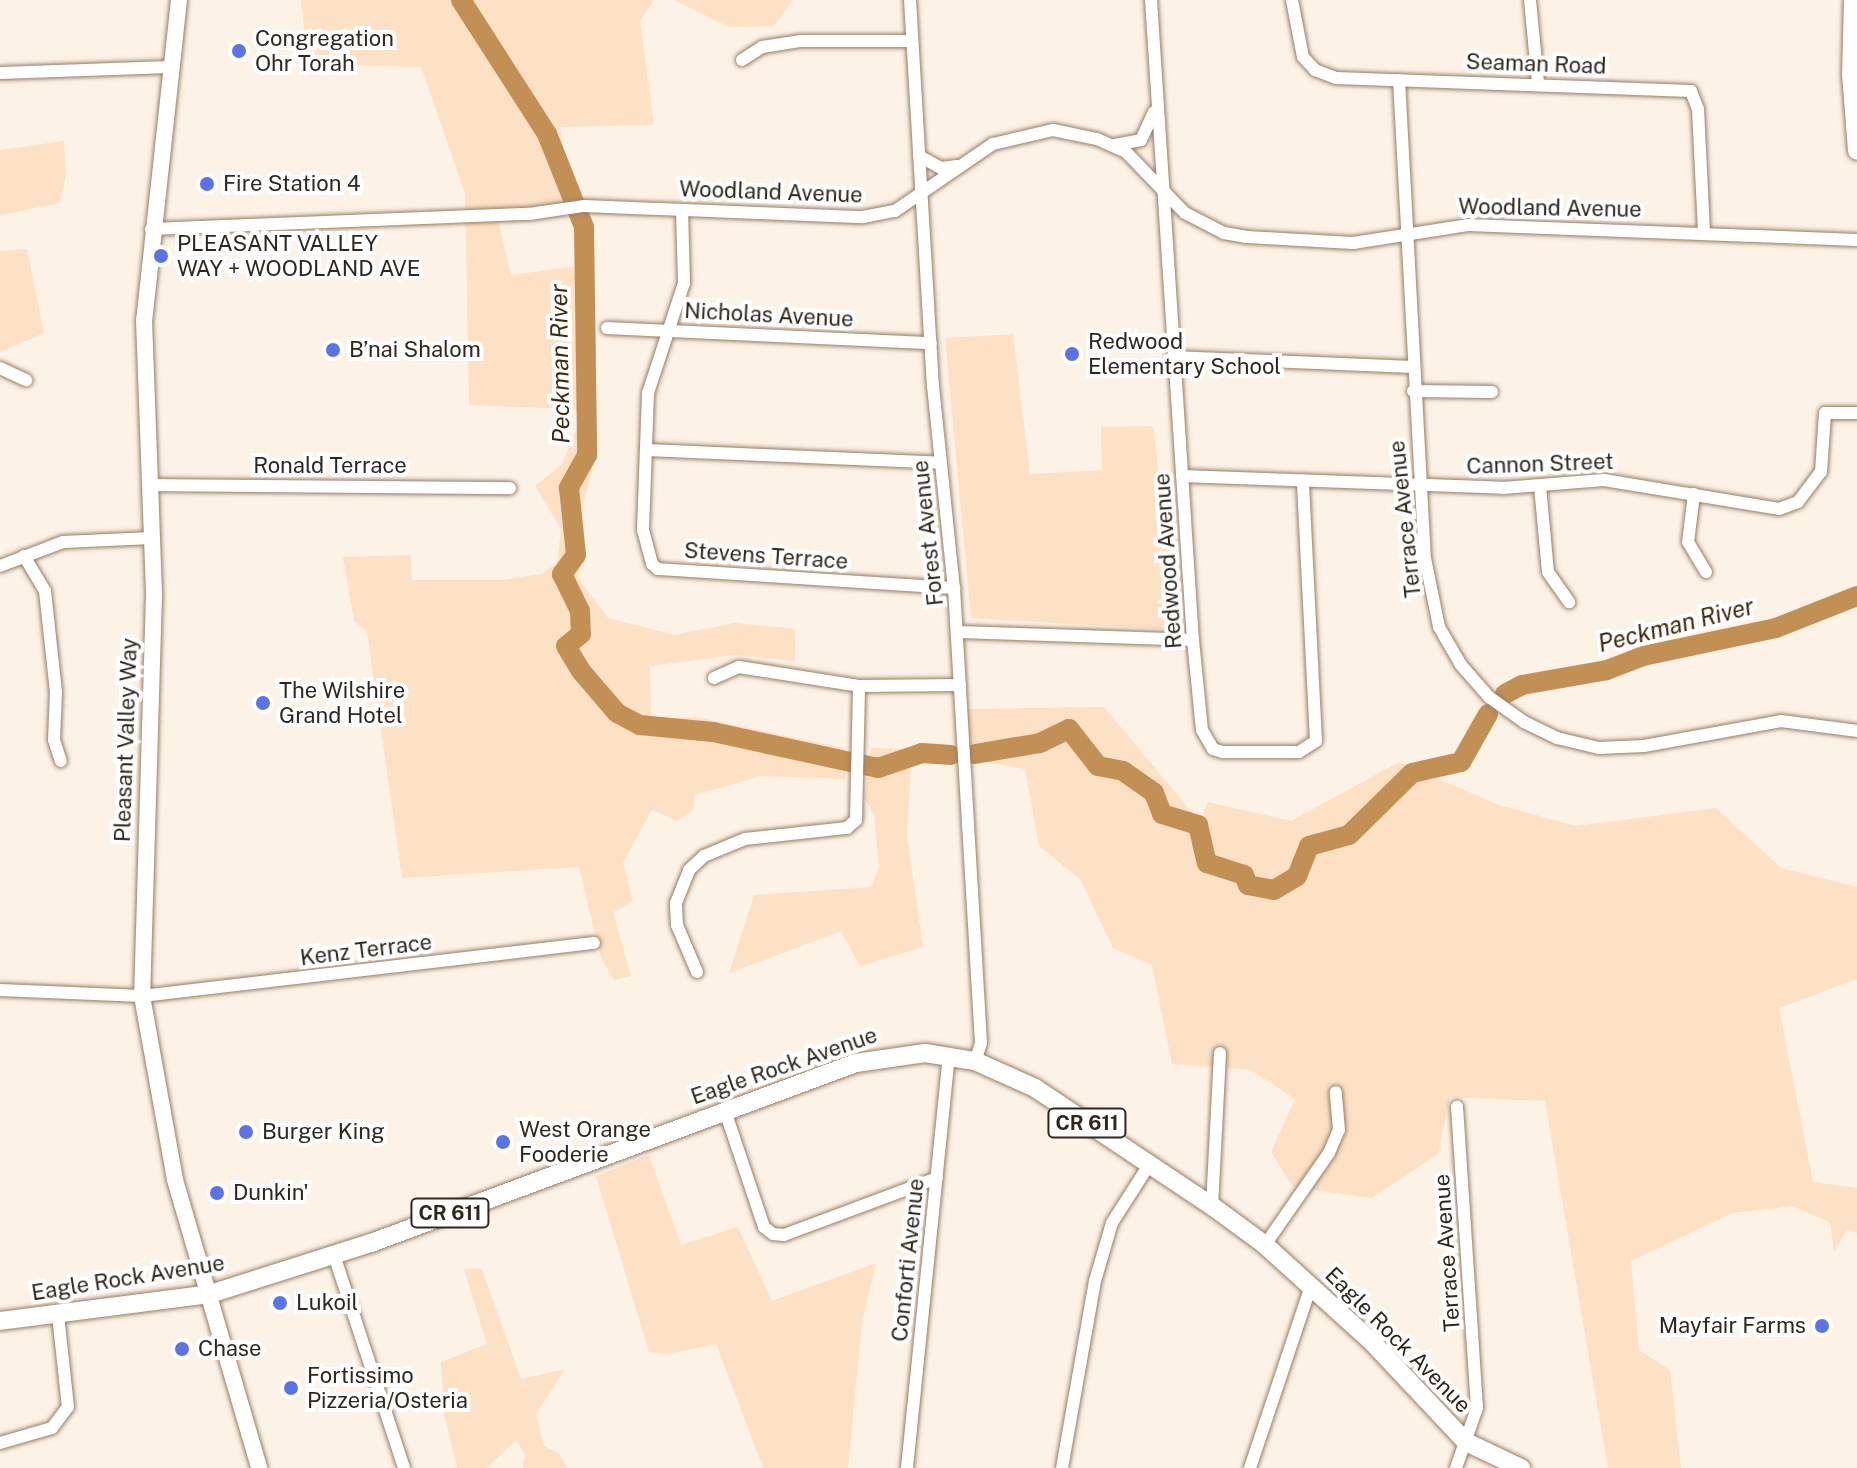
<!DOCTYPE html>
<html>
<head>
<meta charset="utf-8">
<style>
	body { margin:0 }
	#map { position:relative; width:1857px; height:1468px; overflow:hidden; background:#fdf2e6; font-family:"Public Sans",sans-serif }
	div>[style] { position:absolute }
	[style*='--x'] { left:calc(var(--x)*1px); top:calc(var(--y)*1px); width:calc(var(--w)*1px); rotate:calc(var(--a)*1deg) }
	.green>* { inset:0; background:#fce1c5 }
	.river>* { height:20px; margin:-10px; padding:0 10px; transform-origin:10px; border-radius:10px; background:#c29055 }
	.roads { filter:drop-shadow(0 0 2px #967e64) drop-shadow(0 0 2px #967e64) }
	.minor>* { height:12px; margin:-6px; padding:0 6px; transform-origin:6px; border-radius:6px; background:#fff }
	.secondary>* { height:16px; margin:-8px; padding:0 8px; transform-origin:8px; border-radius:8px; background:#fff }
	.primary>* { height:18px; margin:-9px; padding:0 9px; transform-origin:9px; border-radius:9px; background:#fff }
	.dots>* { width:22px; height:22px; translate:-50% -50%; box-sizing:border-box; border:4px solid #fff; border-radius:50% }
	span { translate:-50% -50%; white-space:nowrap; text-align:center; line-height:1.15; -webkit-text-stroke:8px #fff; paint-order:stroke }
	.shield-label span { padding:2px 6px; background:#fff; border:2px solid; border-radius:6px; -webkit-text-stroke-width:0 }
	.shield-label { font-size:20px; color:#30271c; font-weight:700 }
	.poi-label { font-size:22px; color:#30271c }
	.left { translate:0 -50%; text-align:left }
	.right { translate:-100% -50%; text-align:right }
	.street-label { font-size:22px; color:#30271c }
	.water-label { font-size:24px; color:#3f290f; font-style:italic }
</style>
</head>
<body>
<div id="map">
	<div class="green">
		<div style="clip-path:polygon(301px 0,654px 0,640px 21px,654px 125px,560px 127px,571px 210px,498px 220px,511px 275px,586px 265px,591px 410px,469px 405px,465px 193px,421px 67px,308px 64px)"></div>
		<div style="clip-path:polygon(674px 0,793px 0,774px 26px,729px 27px)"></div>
		<div style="clip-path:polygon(64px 141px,66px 175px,60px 203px,0 215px,0 150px)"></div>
		<div style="clip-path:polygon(27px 249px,44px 333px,0 352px,0 251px)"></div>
		<div style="clip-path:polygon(1013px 334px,1030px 474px,1102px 470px,1101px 427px,1153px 426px,1178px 630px,971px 618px,945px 338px)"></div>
		<div style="clip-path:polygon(596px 417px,597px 453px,583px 505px,578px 578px,608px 618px,674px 635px,735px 623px,795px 629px,795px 661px,736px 655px,650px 666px,651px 720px,695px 717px,844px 748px,846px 779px,761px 776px,695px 795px,693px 811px,677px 821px,652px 810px,623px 862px,633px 902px,613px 912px,631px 976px,614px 980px,601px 958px,579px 867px,402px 878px,367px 631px,354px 621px,343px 557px,411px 555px,412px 580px,502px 580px,541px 574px,557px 563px,561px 529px,535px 486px,562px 464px,574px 433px)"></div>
		<div style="clip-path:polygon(1104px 707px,1200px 822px,1208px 802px,1291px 821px,1399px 762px,1499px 805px,1576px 826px,1716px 808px,1781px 868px,1857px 887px,1857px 979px,1779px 1008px,1813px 1182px,1857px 1188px,1857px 1233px,1847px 1229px,1834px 1252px,1830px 1222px,1792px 1206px,1732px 1213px,1631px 1261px,1639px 1350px,1670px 1370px,1681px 1468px,1608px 1468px,1545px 1101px,1450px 1097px,1438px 1154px,1372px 1198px,1293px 1187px,1271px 1152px,1295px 1099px,1251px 1070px,1172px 1064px,1152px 965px,1113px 948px,1080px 879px,1039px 846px,1025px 769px,966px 759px,964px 709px)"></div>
		<div style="clip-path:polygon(871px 748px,912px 749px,907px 835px,923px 947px,860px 966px,841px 931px,729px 973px,754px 895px,871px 887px,879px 868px,874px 816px,865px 798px)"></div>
		<div style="clip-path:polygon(649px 1155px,681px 1245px,738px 1227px,772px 1301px,876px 1263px,862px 1323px,848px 1468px,763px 1468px,716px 1344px,667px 1354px,649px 1352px,596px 1176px)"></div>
		<div style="clip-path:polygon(464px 1269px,482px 1269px,521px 1379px,565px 1369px,536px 1414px,544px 1446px,560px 1454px,568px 1468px,523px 1468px,525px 1454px,516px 1440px,487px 1468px,457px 1468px,444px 1413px,441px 1362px,487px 1344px)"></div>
	</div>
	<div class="river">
		<div style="--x:461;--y:0;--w:159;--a:57.3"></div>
		<div style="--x:547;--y:134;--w:100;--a:68.3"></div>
		<div style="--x:584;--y:227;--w:228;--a:89.2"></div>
		<div style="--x:587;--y:455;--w:38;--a:119"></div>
		<div style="--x:569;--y:488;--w:67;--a:84"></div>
		<div style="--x:576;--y:555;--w:24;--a:126"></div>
		<div style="--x:562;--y:574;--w:41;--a:64.1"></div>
		<div style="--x:580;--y:611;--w:23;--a:88"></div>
		<div style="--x:581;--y:634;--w:19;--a:141"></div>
		<div style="--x:566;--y:646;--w:29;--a:59"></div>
		<div style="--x:581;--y:671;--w:55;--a:49.4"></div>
		<div style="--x:617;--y:713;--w:26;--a:28"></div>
		<div style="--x:640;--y:725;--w:73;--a:5.5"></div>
		<div style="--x:713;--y:732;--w:169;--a:12.3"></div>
		<div style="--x:878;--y:768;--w:46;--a:-18.8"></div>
		<div style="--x:922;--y:753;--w:29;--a:4"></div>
		<div style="--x:1505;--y:694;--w:19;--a:-28"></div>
		<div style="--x:1522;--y:685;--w:86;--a:-10"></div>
		<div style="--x:1607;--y:670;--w:39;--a:-21"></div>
		<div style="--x:1643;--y:656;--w:136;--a:-11.9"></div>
		<div style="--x:1776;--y:628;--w:87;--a:-21.6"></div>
		<div style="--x:975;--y:754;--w:66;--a:-9.6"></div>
		<div style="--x:1040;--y:743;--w:32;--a:-26"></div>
		<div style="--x:1069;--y:729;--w:47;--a:51.9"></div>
		<div style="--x:1098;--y:766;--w:25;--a:11"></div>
		<div style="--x:1123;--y:771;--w:38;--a:35"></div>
		<div style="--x:1154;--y:793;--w:22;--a:69"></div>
		<div style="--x:1162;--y:814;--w:38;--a:17"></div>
		<div style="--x:1198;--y:825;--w:39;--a:77"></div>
		<div style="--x:1207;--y:863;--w:39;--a:18"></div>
		<div style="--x:1244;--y:875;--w:11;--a:68"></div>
		<div style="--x:1248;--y:885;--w:26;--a:11"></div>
		<div style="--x:1274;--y:890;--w:27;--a:-31"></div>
		<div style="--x:1297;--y:876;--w:32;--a:-68"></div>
		<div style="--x:1309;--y:846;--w:41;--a:-15.4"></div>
		<div style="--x:1349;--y:835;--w:88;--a:-44.5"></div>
		<div style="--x:1412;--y:773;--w:50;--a:-12.7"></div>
		<div style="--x:1461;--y:762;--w:55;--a:-60.6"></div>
	</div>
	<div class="roads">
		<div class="minor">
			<div style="--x:910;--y:0;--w:387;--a:86.6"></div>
			<div style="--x:933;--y:386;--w:203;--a:84.1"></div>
			<div style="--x:954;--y:588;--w:456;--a:86.6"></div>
			<div style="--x:981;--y:1043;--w:19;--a:108"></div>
			<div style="--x:1151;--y:0;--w:641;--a:86.25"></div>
			<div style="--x:1193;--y:640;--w:90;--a:84.3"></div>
			<div style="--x:1202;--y:730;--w:22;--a:60"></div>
			<div style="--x:1213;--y:749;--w:10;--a:17"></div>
			<div style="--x:1223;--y:752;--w:76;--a:0"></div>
			<div style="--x:1299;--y:752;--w:20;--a:-33"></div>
			<div style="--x:1316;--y:741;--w:261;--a:-92.9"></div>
			<div style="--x:1292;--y:0;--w:58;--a:79.1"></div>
			<div style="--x:1303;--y:57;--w:18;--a:47"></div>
			<div style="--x:1315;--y:70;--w:22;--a:21"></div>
			<div style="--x:1336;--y:78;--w:355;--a:2.1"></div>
			<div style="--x:1691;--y:91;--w:19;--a:69"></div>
			<div style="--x:1698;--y:109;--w:122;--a:87.2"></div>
			<div style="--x:1530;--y:0;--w:83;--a:84.5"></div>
			<div style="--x:742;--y:60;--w:24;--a:-33"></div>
			<div style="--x:762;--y:47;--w:38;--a:-9"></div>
			<div style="--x:800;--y:41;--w:112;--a:0"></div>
			<div style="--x:0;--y:73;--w:170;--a:-2"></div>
			<div style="--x:1399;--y:80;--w:479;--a:86.9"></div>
			<div style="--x:1425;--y:558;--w:70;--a:78.5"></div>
			<div style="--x:1439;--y:627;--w:44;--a:59.9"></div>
			<div style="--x:1461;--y:665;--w:43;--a:48.8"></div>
			<div style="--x:1489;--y:697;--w:43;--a:35.5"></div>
			<div style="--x:1524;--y:722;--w:37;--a:26"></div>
			<div style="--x:1557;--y:738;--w:43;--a:13.4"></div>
			<div style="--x:1599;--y:748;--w:45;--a:-2.5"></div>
			<div style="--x:1644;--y:746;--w:139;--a:-10.3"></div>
			<div style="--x:1781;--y:721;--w:77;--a:7.5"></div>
			<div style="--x:1115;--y:145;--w:26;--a:-11"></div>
			<div style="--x:1141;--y:140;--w:31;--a:-65"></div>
			<div style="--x:919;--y:156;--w:25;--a:29"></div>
			<div style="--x:941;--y:168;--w:16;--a:-7"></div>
			<div style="--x:682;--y:210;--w:73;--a:88.4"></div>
			<div style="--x:684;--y:283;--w:116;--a:108.1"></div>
			<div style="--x:648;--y:393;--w:137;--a:92.1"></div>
			<div style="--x:643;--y:530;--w:35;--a:75"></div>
			<div style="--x:652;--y:564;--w:8;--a:40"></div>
			<div style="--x:658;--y:569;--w:297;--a:3.7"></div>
			<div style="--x:151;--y:229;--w:378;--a:-2.3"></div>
			<div style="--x:529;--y:214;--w:56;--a:-8.3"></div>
			<div style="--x:584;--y:206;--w:279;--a:2.3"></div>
			<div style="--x:863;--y:217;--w:33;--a:-11"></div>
			<div style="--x:895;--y:211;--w:119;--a:-34.4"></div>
			<div style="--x:993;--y:144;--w:62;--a:-13.1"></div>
			<div style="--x:1053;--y:130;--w:45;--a:11.6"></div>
			<div style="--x:1097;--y:139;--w:32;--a:24"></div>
			<div style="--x:1126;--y:152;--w:85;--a:46"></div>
			<div style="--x:1185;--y:213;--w:44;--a:27.1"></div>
			<div style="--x:1224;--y:233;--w:23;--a:10"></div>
			<div style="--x:1247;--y:237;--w:106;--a:3.2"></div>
			<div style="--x:1353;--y:243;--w:116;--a:-8.9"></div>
			<div style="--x:1468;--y:225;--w:389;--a:2.2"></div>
			<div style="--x:607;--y:328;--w:324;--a:2.7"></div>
			<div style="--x:1172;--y:357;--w:241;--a:2.4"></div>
			<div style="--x:0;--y:368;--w:29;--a:25"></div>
			<div style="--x:1413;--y:391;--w:79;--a:0.7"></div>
			<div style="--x:647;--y:450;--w:294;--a:2.5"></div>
			<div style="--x:1182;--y:476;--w:321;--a:2.1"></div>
			<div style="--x:1503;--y:488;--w:101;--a:-4.5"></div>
			<div style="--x:1604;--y:480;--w:177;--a:9.4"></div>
			<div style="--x:1779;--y:509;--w:20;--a:-20"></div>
			<div style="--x:1798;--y:502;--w:38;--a:-53"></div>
			<div style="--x:1821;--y:472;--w:59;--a:-86.1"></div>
			<div style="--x:1825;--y:413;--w:32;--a:0"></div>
			<div style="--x:149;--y:485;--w:361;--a:0.5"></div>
			<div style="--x:1540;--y:486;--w:86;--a:84.7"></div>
			<div style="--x:1548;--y:572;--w:37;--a:55"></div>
			<div style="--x:1694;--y:494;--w:48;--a:97.1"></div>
			<div style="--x:1688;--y:542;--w:35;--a:59"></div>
			<div style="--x:24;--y:556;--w:41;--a:59"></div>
			<div style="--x:45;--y:591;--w:102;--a:83.8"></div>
			<div style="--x:56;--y:692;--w:48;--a:92.4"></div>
			<div style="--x:54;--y:740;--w:22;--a:72"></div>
			<div style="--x:0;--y:566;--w:67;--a:-20.9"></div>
			<div style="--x:63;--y:542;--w:89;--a:-2.6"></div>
			<div style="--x:957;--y:632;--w:236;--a:1.9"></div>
			<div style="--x:714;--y:678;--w:27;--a:-24"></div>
			<div style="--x:739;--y:667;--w:121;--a:9"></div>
			<div style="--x:859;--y:686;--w:101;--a:-0.6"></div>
			<div style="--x:697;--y:972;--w:51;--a:-113.1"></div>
			<div style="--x:677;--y:925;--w:22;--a:-93"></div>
			<div style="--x:676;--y:903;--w:35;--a:-68"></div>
			<div style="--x:689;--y:870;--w:21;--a:-43"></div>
			<div style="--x:704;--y:856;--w:44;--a:-22.5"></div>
			<div style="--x:745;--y:839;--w:103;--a:-6.2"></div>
			<div style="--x:847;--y:828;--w:12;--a:-42"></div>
			<div style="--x:856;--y:820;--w:134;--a:-88.7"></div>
			<div style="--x:0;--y:990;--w:142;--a:2.4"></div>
			<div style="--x:142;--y:996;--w:455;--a:-6.7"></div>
			<div style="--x:725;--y:1111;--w:122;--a:71.4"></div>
			<div style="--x:764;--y:1227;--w:11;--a:38"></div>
			<div style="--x:773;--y:1234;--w:11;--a:5"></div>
			<div style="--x:784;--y:1235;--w:163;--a:-20.4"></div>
			<div style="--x:1212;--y:1206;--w:153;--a:-87"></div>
			<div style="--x:1265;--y:1245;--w:112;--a:-55.2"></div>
			<div style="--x:1329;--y:1153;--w:25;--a:-67"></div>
			<div style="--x:1339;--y:1130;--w:38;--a:-95"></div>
			<div style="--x:334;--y:1255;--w:224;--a:71.8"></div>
			<div style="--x:0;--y:1443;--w:54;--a:-16.1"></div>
			<div style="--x:52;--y:1428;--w:26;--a:-53"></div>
			<div style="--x:68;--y:1407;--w:93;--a:-96.2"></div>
			<div style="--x:907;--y:1468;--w:415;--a:-84.2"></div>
			<div style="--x:1062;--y:1468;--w:190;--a:-80"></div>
			<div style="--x:1095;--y:1281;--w:60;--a:-73.7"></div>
			<div style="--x:1112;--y:1223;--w:69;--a:-57.5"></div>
			<div style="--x:1250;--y:1468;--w:192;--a:-71.5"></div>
			<div style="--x:1456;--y:1468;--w:64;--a:-70.7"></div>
			<div style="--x:1477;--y:1408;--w:302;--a:-93.8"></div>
		</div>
		<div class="secondary">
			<div style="--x:179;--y:0;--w:322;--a:96.2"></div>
			<div style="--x:144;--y:320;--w:275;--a:87.9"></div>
			<div style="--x:154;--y:595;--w:401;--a:91.7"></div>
			<div style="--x:142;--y:996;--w:187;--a:79.8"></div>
			<div style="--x:175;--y:1180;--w:300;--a:73.7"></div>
		</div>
		<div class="primary">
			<div style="--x:1853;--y:0;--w:74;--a:91.5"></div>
			<div style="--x:1851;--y:74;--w:77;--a:85.5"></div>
			<div style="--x:0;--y:1321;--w:212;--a:-7.3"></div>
			<div style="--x:210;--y:1294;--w:169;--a:-17.6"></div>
			<div style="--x:371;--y:1243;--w:517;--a:-20.36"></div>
			<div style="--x:856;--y:1063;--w:70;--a:-8.2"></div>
			<div style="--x:925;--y:1053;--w:51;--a:9.1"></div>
			<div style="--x:975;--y:1061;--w:66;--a:24.2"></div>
			<div style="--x:1035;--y:1088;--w:213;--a:33.7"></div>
			<div style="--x:1212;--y:1206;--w:66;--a:36.3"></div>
			<div style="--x:1265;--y:1245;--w:146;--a:42.2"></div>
			<div style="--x:1373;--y:1343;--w:136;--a:46.8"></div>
			<div style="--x:1466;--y:1442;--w:61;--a:25.3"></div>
		</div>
	</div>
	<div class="dots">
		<div style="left:239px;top:51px;background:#5b73e9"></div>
		<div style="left:207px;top:184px;background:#5b73e9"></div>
		<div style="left:161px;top:256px;background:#5b73e9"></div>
		<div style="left:333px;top:350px;background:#5b73e9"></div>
		<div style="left:1072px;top:354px;background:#5b73e9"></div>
		<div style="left:263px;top:703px;background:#5b73e9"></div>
		<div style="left:246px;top:1132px;background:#5b73e9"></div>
		<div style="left:503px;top:1142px;background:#5b73e9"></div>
		<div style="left:217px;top:1193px;background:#5b73e9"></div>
		<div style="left:280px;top:1303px;background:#5b73e9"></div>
		<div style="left:1822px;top:1326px;background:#5b73e9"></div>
		<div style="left:182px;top:1349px;background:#5b73e9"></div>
		<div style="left:291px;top:1388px;background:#5b73e9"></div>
	</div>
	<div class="shield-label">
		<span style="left:1087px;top:1123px">CR 611</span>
		<span style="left:450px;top:1213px">CR 611</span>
	</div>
	<div class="poi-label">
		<span class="left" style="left:255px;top:51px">Congregation<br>Ohr Torah</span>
		<span class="left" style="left:223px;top:184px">Fire Station 4</span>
		<span class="left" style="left:177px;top:256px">PLEASANT VALLEY<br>WAY + WOODLAND AVE</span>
		<span class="left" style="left:1088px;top:354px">Redwood<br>Elementary School</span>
		<span class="left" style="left:349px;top:350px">B’nai Shalom</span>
		<span class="left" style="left:279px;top:703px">The Wilshire<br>Grand Hotel</span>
		<span class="left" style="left:519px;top:1142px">West Orange<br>Fooderie</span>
		<span class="left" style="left:262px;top:1132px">Burger King</span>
		<span class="left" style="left:233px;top:1193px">Dunkin'</span>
		<span class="left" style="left:296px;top:1303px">Lukoil</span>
		<span class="right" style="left:1806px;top:1326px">Mayfair Farms</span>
		<span class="left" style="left:198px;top:1349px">Chase</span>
		<span class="left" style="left:307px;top:1388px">Fortissimo<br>Pizzeria/Osteria</span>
	</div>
	<div class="street-label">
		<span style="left:1536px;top:64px;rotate:2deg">Seaman Road</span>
		<span style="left:771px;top:192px;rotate:2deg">Woodland Avenue</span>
		<span style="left:1550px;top:208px;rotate:1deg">Woodland Avenue</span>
		<span style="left:769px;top:315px;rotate:3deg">Nicholas Avenue</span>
		<span style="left:1540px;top:464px;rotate:-2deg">Cannon Street</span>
		<span style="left:330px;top:466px">Ronald Terrace</span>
		<span style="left:1405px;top:519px;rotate:-96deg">Terrace Avenue</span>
		<span style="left:928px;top:533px;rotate:-96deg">Forest Avenue</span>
		<span style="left:766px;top:556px;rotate:4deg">Stevens Terrace</span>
		<span style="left:1168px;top:561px;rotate:-94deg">Redwood Avenue</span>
		<span style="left:126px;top:740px;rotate:-88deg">Pleasant Valley Way</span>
		<span style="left:366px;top:950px;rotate:-7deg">Kenz Terrace</span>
		<span style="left:784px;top:1066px;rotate:-19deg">Eagle Rock Avenue</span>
		<span style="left:1447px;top:1253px;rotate:-94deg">Terrace Avenue</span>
		<span style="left:908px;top:1260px;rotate:-84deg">Conforti Avenue</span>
		<span style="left:128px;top:1278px;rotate:-9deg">Eagle Rock Avenue</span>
		<span style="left:1398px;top:1340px;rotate:45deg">Eagle Rock Avenue</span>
	</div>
	<div class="water-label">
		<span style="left:560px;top:364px;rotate:-91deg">Peckman River</span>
		<span style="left:1676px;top:625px;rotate:-14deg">Peckman River</span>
	</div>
</div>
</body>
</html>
